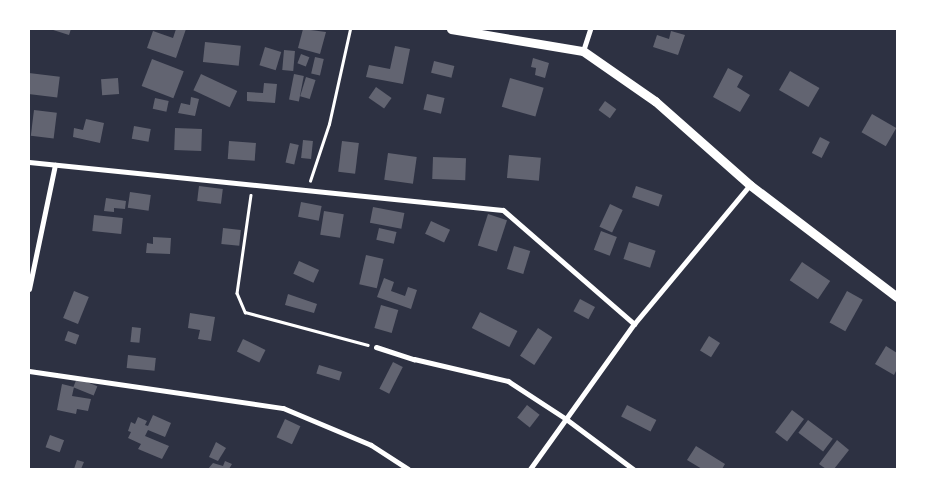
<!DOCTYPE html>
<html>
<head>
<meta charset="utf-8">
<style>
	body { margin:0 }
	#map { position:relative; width:926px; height:498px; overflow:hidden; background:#2d3142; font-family:Signika,sans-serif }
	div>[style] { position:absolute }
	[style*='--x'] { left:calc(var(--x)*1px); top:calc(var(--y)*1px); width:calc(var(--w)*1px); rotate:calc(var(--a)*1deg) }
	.building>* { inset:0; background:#626471; transform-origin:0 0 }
	.path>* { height:2.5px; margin:-1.25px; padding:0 1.25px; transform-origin:1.25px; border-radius:1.25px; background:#fff }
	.minor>* { height:5px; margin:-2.5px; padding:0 2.5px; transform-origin:2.5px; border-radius:2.5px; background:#fff }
	.tertiary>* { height:9px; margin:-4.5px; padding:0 4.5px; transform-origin:4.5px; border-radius:4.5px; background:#fff }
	span { translate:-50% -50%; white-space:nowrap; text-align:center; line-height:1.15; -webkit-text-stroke:5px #fff; paint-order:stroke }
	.frame { position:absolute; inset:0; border:30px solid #fff; pointer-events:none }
</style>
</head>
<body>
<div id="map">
	<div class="building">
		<div style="clip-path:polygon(50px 29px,71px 29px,69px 35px)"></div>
		<div style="clip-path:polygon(176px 29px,186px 29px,176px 58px,147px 48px,153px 31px,173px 38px)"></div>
		<div style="clip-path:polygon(303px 29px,326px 32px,320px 54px,298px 48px)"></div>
		<div style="clip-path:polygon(671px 31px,685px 35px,678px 55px,653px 47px,657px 35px,669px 39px)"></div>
		<div style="left:205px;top:42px;width:36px;height:20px;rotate:6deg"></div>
		<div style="clip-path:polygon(395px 46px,410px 49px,403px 84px,366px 77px,369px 65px,390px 69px)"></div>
		<div style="left:265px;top:47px;width:17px;height:19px;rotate:17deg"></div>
		<div style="left:284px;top:50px;width:11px;height:20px;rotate:5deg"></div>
		<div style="left:301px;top:54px;width:9px;height:10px;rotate:21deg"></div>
		<div style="left:315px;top:57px;width:9px;height:17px;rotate:13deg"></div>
		<div style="clip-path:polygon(533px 58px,549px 63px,545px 78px,535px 75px,536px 68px,531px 67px)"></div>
		<div style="left:152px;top:59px;width:34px;height:29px;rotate:21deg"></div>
		<div style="left:434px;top:61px;width:21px;height:12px;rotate:14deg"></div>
		<div style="clip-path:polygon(728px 68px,743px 76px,737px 87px,750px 95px,740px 112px,713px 97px)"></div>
		<div style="left:790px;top:71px;width:34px;height:22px;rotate:30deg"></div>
		<div style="left:29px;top:73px;width:31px;height:21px;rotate:7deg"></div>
		<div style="left:201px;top:74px;width:40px;height:18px;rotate:25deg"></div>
		<div style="left:294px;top:74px;width:10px;height:26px;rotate:11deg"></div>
		<div style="left:306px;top:77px;width:10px;height:20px;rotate:17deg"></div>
		<div style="left:118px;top:78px;width:16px;height:17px;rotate:86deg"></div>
		<div style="left:510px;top:78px;width:35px;height:30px;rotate:16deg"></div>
		<div style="clip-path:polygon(264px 83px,277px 84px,275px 103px,247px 101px,247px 92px,263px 93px)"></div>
		<div style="left:376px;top:87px;width:19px;height:13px;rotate:35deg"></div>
		<div style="left:427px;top:94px;width:18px;height:16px;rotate:13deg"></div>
		<div style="clip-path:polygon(191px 97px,199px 99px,195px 116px,178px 113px,181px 103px,190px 105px)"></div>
		<div style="left:155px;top:98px;width:14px;height:11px;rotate:12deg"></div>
		<div style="left:605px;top:101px;width:14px;height:11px;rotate:36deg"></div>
		<div style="left:34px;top:110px;width:23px;height:26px;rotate:7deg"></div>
		<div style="left:872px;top:114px;width:28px;height:21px;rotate:30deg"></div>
		<div style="clip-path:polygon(86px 119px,104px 123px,100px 143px,73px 137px,74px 128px,83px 130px)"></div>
		<div style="left:134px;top:126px;width:17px;height:13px;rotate:10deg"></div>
		<div style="left:175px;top:128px;width:27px;height:22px;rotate:2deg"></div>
		<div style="left:820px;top:137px;width:11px;height:18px;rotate:27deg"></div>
		<div style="left:303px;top:140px;width:10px;height:18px;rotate:6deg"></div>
		<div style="left:229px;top:141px;width:27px;height:18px;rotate:4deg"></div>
		<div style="left:342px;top:141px;width:17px;height:31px;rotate:7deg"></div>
		<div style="left:290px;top:143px;width:9px;height:20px;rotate:13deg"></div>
		<div style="left:388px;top:153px;width:29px;height:27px;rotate:8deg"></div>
		<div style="left:509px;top:155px;width:32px;height:23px;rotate:5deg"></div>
		<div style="left:433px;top:157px;width:33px;height:22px;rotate:2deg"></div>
		<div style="left:199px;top:186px;width:24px;height:15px;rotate:7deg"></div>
		<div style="left:636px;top:186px;width:28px;height:12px;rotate:19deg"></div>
		<div style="left:130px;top:192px;width:21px;height:16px;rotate:8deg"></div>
		<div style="clip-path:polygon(106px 198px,126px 201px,125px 209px,114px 208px,114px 212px,104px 211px)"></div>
		<div style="left:301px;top:202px;width:21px;height:15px;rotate:11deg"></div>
		<div style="left:610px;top:204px;width:14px;height:25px;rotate:25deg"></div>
		<div style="left:373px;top:207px;width:32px;height:16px;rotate:11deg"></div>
		<div style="left:324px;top:211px;width:20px;height:24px;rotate:9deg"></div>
		<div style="left:488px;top:214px;width:20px;height:33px;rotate:18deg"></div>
		<div style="left:94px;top:215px;width:29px;height:16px;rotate:6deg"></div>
		<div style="left:431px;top:221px;width:21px;height:14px;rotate:25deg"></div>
		<div style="left:223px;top:228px;width:18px;height:16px;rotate:6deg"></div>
		<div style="left:379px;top:228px;width:18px;height:12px;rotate:13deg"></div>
		<div style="left:601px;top:231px;width:17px;height:20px;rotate:21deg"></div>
		<div style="clip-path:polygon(153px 237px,171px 238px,170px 254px,146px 253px,147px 243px,153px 244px)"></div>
		<div style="left:629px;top:242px;width:28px;height:18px;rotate:18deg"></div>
		<div style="left:514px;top:246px;width:17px;height:24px;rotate:17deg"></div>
		<div style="left:366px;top:255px;width:18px;height:30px;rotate:13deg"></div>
		<div style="left:299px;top:261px;width:22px;height:14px;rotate:24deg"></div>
		<div style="left:802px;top:262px;width:34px;height:22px;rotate:34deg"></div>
		<div style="clip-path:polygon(384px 278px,394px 282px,391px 291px,405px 296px,408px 287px,417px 290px,411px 309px,377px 297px)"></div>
		<div style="left:74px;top:291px;width:16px;height:29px;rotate:22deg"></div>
		<div style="left:847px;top:291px;width:18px;height:36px;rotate:29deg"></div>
		<div style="clip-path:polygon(288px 294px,317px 304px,314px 313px,285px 305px)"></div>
		<div style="left:580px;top:299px;width:17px;height:14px;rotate:28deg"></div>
		<div style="left:381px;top:305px;width:18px;height:24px;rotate:16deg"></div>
		<div style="left:480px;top:312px;width:42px;height:18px;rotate:27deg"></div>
		<div style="clip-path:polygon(190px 313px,215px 317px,211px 341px,198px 339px,200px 330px,188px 328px)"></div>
		<div style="left:132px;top:327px;width:9px;height:15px;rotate:6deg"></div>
		<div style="left:538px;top:328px;width:17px;height:33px;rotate:33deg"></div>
		<div style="left:68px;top:331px;width:12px;height:10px;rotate:20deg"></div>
		<div style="left:709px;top:336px;width:13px;height:17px;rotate:32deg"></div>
		<div style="left:243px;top:339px;width:25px;height:14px;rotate:26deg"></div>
		<div style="clip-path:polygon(886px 346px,897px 353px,897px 369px,894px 375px,875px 364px)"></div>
		<div style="left:128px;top:355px;width:28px;height:13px;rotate:6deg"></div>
		<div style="left:393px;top:362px;width:11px;height:30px;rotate:27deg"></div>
		<div style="left:319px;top:365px;width:24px;height:9px;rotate:17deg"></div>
		<div style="left:77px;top:378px;width:22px;height:10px;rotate:22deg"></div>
		<div style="clip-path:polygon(62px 384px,74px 387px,72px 396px,91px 399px,88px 411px,77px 409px,76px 414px,57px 410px)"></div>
		<div style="left:527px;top:405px;width:16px;height:16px;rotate:38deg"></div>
		<div style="left:627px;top:405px;width:33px;height:13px;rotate:27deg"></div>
		<div style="left:792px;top:410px;width:15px;height:28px;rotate:37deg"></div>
		<div style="clip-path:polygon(153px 415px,171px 423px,165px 437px,148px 430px,145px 436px,169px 446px,162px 459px,138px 449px,141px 444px,128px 438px,131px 432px,128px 431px,131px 422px,135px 424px,138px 417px,147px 421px,145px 425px,148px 426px)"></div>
		<div style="left:285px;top:419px;width:17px;height:20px;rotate:25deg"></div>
		<div style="left:808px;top:420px;width:31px;height:16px;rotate:37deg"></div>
		<div style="left:50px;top:435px;width:15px;height:13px;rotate:20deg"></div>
		<div style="clip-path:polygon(837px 440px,849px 450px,834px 469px,826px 469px,819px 464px)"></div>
		<div style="clip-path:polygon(216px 442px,226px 448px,218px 461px,209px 457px)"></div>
		<div style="clip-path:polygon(696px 446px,725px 464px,722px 469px,702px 469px,687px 460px)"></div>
		<div style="clip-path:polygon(77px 460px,84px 462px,81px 469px,74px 469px)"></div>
		<div style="clip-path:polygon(225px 461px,232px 464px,229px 469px,208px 469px,213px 463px,223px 466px)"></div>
	</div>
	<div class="path">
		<div style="--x:310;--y:181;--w:60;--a:-71.6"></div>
		<div style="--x:329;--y:124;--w:97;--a:-77.5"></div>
		<div style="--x:251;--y:195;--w:99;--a:98.1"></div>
		<div style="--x:237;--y:293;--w:21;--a:67"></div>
		<div style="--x:245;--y:312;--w:127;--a:15"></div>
	</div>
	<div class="minor">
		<div style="--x:583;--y:51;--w:23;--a:-72"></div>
		<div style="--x:29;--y:162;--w:476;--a:5.8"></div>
		<div style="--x:503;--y:210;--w:174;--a:41"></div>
		<div style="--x:29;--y:289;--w:127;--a:-78.2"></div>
		<div style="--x:376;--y:347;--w:40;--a:18"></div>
		<div style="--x:414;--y:359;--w:97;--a:13.2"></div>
		<div style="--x:508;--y:381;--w:69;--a:33.2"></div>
		<div style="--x:566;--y:419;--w:84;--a:36.7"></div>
		<div style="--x:29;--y:371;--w:257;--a:8.3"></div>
		<div style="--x:283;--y:408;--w:95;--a:22.8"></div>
		<div style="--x:371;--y:445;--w:44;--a:33"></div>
		<div style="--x:530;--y:469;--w:178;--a:-54.4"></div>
		<div style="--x:634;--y:324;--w:181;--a:-50.2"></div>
	</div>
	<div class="tertiary">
		<div style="--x:451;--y:29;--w:134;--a:9.5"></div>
		<div style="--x:583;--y:51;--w:88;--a:34.8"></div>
		<div style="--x:655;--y:101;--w:127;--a:41.5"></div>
		<div style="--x:750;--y:185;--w:185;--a:37.3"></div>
	</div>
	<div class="frame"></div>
</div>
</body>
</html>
